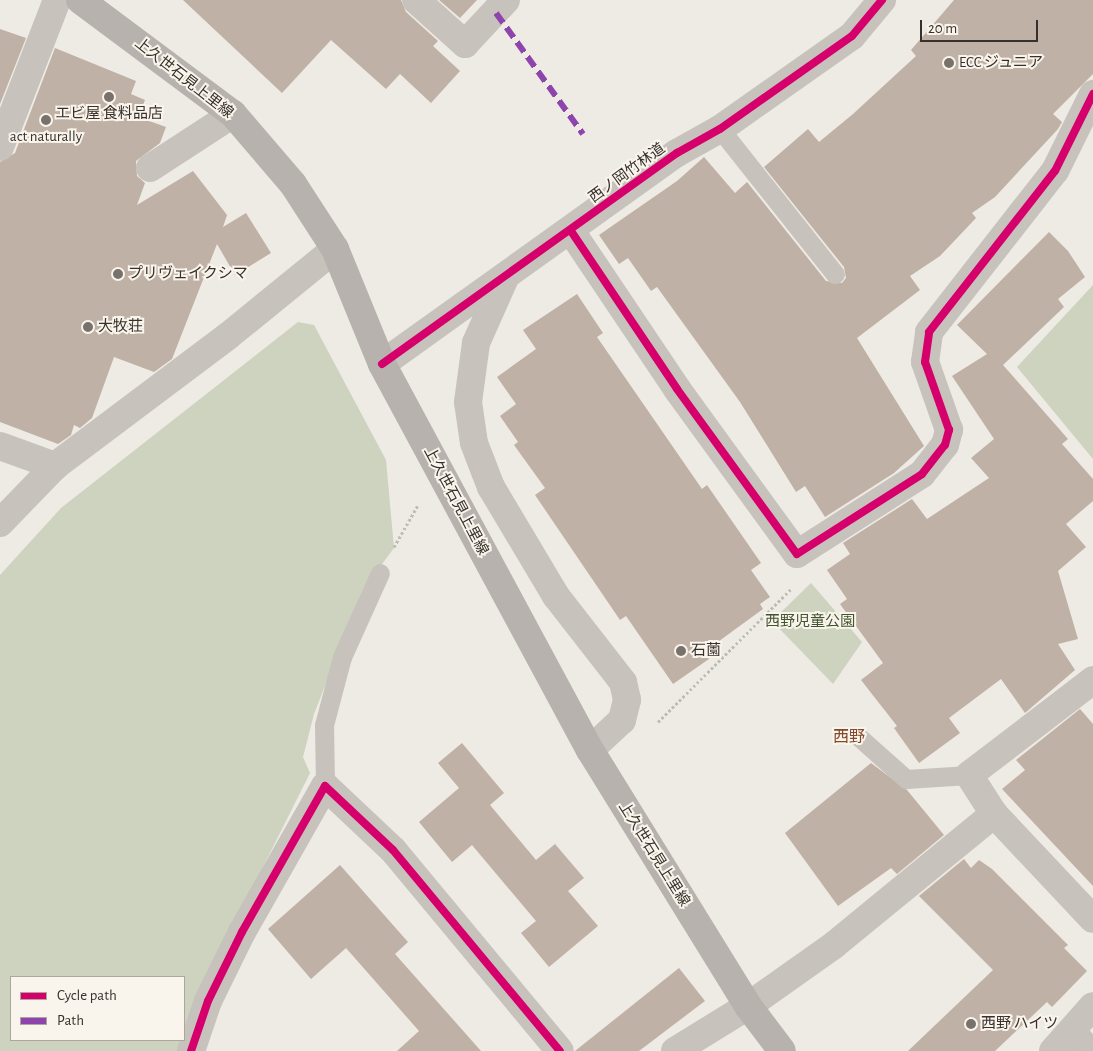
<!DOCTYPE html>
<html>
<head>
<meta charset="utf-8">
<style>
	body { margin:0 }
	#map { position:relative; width:1093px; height:1051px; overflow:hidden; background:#eeeae4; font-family:"Alegreya Sans","Noto Sans JP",sans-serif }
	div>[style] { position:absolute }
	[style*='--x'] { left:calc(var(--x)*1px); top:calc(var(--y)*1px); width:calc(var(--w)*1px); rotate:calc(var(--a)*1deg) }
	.green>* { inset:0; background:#cdd3bf }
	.building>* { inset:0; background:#c0b1a6 }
	.path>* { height:3px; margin-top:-1.5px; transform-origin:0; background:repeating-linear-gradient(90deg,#bfbbb5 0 2.5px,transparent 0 5px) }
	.lane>* { height:19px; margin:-9.5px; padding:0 9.5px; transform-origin:9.5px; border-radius:9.5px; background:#c7c2bc }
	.street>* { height:28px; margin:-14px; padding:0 14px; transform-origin:14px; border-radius:14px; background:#c7c2bc }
	.secondary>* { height:28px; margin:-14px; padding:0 14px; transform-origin:14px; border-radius:14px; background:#b7b2ad }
	.quiet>* { height:6px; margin-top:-3px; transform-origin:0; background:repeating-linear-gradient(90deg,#8e44ad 0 12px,transparent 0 18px) }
	.cycleway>* { height:8px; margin:-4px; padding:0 4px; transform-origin:4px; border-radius:4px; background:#d6006c }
	.dots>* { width:14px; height:14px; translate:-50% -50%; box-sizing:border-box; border:2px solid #f9f5ec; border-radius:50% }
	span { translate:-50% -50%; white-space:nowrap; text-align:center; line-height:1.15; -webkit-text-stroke:4px #f9f5ec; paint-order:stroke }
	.poi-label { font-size:15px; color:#38302b }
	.left { translate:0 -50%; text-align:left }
	.street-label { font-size:15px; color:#38302b }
	.park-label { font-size:15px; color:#435530 }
	.neighbourhood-label { font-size:16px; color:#824829 }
	.legend { position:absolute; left:10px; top:976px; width:175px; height:65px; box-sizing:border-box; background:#f9f5ec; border:1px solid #aca69f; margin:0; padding:6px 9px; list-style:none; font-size:15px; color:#38302b }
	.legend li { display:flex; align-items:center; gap:10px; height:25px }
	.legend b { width:25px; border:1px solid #aca69f }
	.scale { position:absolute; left:920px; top:20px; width:118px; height:22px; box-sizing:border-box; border:2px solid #38302b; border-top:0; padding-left:6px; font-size:15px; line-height:18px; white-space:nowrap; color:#38302b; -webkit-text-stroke:4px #f9f5ec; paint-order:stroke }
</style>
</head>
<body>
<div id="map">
	<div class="green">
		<div style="clip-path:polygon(1093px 285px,1093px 459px,1017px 367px)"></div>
		<div style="clip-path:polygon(evenodd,298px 322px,314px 325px,386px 460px,394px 548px,362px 591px,314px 714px,303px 757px,310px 773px,193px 1007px,181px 1051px,0 1051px,0 575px,61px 508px,298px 322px,11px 977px,184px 977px,184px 1040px,11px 1040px,11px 977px)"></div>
		<div style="clip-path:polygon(811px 583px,862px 642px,833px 684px,772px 621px)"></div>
	</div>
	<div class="building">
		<div style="clip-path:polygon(183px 0,401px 0,406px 12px,438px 41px,433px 46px,460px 71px,431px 103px,400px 74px,386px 89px,331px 40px,282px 93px)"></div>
		<div style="clip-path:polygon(439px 0,477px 0,460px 18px)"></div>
		<div style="clip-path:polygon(954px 0,1093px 0,1093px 74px,1053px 114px,1062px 122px,1058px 129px,995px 197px,972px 213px,976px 218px,940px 256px,910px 276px,920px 290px,857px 338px,924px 446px,894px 473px,825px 517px,805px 486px,796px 492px,740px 402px,657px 287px,651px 291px,628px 258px,619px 264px,599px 235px,677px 181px,704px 157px,735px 193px,747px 182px,826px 281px,842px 283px,846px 278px,844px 267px,764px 167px,808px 129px,819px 142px,853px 114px,916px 56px,911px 50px)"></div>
		<div style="clip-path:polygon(0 29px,26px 38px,0 104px)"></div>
		<div style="clip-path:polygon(55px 48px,136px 81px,131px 94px,145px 100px,138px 117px,166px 127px,160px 143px,136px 161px,137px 176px,145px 183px,137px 205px,193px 171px,227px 215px,223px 227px,246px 213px,271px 253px,235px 275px,217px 244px,172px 359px,154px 372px,114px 357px,92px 418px,80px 428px,74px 425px,71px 435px,58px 444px,0 422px,0 162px,15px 153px)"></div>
		<div style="clip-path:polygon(1049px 232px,1068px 251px,1085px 277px,1058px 299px,1064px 307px,1003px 365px,1068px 439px,1062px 444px,1093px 479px,1093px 501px,1066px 524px,1086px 547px,1058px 571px,1078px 639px,1058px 644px,1075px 670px,1025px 713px,1001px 679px,949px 718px,960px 733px,919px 763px,894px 728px,897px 726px,861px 680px,883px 663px,840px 604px,847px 599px,827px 570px,850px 554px,843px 543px,912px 499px,927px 519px,989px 478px,971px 458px,994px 439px,952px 376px,987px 354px,957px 325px)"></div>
		<div style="clip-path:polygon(577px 294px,603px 333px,597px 337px,702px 489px,707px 485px,761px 563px,751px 570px,770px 597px,760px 604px,763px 609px,704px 652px,709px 659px,673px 684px,626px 616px,620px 620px,535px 495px,545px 488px,514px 445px,518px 442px,500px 416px,516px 404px,497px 377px,536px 349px,523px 330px)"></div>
		<div style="clip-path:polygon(1080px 709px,1093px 724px,1093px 886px,1002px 789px,1025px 770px,1016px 760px)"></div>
		<div style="clip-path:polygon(462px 743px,504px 793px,490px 805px,536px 860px,555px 844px,584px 878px,568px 891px,598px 926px,549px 967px,521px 933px,536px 921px,472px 845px,452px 862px,419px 822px,459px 788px,438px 763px)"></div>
		<div style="clip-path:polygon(871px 763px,907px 790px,944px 835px,897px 874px,891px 868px,838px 906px,785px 833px)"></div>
		<div style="clip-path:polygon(964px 859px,971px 868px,979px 860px,992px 869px,1068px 945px,1064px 948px,1087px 971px,1052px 1007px,1047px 1002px,995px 1051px,908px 1051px,993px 970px,919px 896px)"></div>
		<div style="clip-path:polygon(340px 865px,408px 942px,395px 954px,481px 1051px,397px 1051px,419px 1031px,346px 948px,311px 979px,268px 929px)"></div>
		<div style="clip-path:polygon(679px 968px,705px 1001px,639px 1051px,575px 1051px)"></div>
	</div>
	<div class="path">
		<div style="--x:394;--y:547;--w:48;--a:-60.3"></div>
		<div style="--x:658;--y:722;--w:190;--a:-45"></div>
	</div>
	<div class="lane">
		<div style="--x:720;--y:129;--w:185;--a:51.6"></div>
		<div style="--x:860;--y:738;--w:62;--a:41.7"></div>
		<div style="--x:906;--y:779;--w:63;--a:-3.6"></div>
		<div style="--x:325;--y:786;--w:61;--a:-90.9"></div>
		<div style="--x:324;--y:725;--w:70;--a:-75.2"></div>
		<div style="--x:342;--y:657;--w:92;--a:-65.7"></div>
	</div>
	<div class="street">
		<div style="--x:416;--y:0;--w:66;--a:41.9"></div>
		<div style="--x:465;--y:44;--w:60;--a:-47"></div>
		<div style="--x:0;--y:147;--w:158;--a:-68.8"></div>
		<div style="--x:150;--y:168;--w:99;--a:-33"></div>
		<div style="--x:571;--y:231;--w:190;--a:56.1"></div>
		<div style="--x:677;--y:389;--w:204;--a:54"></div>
		<div style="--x:797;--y:554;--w:148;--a:-32.6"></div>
		<div style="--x:922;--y:474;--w:37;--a:-52"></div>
		<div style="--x:945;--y:445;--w:16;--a:-75"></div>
		<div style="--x:949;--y:430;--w:72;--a:-109.4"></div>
		<div style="--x:925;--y:362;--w:30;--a:-82"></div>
		<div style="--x:929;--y:332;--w:204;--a:-52"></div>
		<div style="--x:1055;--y:171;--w:86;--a:-63.7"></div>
		<div style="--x:504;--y:280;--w:69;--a:114"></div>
		<div style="--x:476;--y:343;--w:60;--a:97.7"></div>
		<div style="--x:468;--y:402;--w:41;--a:81.7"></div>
		<div style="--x:474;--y:443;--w:47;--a:68.9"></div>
		<div style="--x:491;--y:487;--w:127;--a:59.2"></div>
		<div style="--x:556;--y:596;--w:109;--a:52.1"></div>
		<div style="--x:623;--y:682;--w:18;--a:77"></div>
		<div style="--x:627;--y:700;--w:21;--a:104"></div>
		<div style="--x:622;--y:720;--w:44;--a:136.8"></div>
		<div style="--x:382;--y:364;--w:363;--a:-35.6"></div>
		<div style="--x:677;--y:153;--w:49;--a:-29.2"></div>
		<div style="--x:720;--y:129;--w:161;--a:-35.2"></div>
		<div style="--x:852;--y:36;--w:47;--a:-50.2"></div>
		<div style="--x:0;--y:446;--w:59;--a:20"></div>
		<div style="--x:0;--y:523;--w:79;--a:-46"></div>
		<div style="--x:55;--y:466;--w:216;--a:-36.9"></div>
		<div style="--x:228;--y:336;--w:138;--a:-39.1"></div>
		<div style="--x:1093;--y:680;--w:156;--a:142.5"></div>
		<div style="--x:969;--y:775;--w:46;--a:57.3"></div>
		<div style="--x:994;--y:814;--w:144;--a:46.7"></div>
		<div style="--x:1072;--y:1031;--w:26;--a:50"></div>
		<div style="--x:191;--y:1051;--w:53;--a:-71.2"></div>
		<div style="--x:208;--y:1001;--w:77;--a:-63.8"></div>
		<div style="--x:242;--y:932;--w:168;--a:-60.4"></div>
		<div style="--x:325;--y:786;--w:93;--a:43.3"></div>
		<div style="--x:393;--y:850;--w:261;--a:50.3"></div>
		<div style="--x:675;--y:1051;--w:86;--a:-31.7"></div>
		<div style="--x:748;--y:1006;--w:105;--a:-35.3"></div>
		<div style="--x:834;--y:945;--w:207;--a:-39.3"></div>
		<div style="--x:1053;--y:1051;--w:60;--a:-48.4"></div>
	</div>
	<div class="secondary">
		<div style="--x:80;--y:0;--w:191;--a:36.7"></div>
		<div style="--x:233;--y:114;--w:92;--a:49.4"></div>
		<div style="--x:293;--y:184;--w:77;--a:57.1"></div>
		<div style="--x:335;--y:249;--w:124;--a:67.8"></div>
		<div style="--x:382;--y:364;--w:438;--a:61.7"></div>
		<div style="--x:590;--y:750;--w:301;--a:58.3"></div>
		<div style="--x:748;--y:1006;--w:56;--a:52.9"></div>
	</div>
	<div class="quiet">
		<div style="--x:496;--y:13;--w:149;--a:54.3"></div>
	</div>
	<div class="cycleway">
		<div style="--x:571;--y:231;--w:190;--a:56.1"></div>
		<div style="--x:677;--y:389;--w:204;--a:54"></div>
		<div style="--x:797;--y:554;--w:148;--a:-32.6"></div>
		<div style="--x:922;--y:474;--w:37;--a:-52"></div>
		<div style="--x:945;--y:445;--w:16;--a:-75"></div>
		<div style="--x:949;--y:430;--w:72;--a:-109.4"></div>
		<div style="--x:925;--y:362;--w:30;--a:-82"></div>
		<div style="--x:929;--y:332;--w:204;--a:-52"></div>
		<div style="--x:1055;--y:171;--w:86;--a:-63.7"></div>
		<div style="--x:382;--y:364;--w:363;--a:-35.6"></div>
		<div style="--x:677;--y:153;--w:49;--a:-29.2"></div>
		<div style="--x:720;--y:129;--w:161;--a:-35.2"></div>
		<div style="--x:852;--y:36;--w:47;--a:-50.2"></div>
		<div style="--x:191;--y:1051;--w:53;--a:-71.2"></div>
		<div style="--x:208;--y:1001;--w:77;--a:-63.8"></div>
		<div style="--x:242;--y:932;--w:168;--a:-60.4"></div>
		<div style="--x:325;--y:786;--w:93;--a:43.3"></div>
		<div style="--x:393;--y:850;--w:261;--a:50.3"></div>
	</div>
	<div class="dots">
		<div style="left:949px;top:63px;background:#78716c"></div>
		<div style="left:109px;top:97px;background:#78716c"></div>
		<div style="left:46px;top:120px;background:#78716c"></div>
		<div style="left:118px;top:274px;background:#78716c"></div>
		<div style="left:88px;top:327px;background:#78716c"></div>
		<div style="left:681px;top:651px;background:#78716c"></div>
		<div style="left:971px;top:1024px;background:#78716c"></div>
	</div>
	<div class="poi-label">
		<span class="left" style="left:959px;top:63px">ECC ジュニア</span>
		<span style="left:109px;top:114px">エビ屋 食料品店</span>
		<span style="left:46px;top:137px">act naturally</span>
		<span class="left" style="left:128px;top:274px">プリヴェイクシマ</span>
		<span class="left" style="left:98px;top:327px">大牧荘</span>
		<span class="left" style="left:691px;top:651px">石薗</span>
		<span class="left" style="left:981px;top:1024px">西野 ハイツ</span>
	</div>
	<div class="street-label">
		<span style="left:184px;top:78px;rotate:38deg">上久世石見上里線</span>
		<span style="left:627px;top:173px;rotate:-36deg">西ノ岡竹林道</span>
		<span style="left:456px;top:501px;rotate:62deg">上久世石見上里線</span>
		<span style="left:654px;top:854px;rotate:58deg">上久世石見上里線</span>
	</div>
	<div class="park-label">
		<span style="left:810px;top:622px">西野児童公園</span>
	</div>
	<div class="neighbourhood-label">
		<span style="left:849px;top:737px">西野</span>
	</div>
	<ul class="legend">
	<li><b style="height:6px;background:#d6006c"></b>Cycle path</li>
	<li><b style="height:6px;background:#8e44ad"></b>Path</li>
	</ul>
	<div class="scale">20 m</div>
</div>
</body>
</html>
